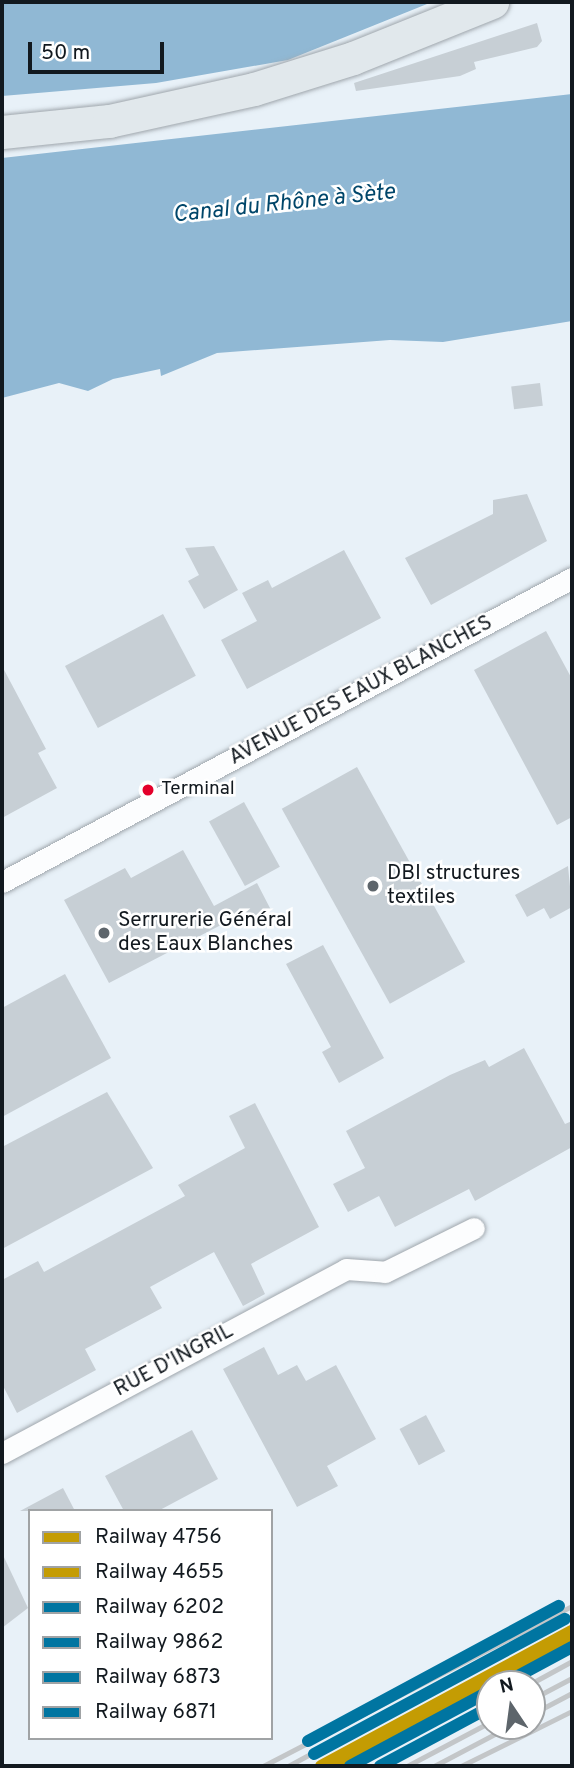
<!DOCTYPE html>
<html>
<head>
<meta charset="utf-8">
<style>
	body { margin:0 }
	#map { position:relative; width:574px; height:1768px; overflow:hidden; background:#e8f1f8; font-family:Overpass,sans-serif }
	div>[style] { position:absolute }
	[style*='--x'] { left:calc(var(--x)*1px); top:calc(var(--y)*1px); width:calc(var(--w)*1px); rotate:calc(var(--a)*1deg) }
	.water>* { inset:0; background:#90b8d4 }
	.building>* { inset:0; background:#c7cfd5; transform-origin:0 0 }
	.roads { filter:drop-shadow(0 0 2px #9fa6ac) drop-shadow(0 0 2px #9fa6ac) }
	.street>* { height:21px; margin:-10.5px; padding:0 10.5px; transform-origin:10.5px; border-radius:10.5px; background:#fcfdfe }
	.primary>* { height:33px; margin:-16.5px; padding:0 16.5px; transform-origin:16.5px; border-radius:16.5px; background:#e1e8ec }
	.rail>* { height:5px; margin:-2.5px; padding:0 2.5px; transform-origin:2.5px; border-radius:2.5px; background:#c3c6c8 }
	.rail-1>* { height:12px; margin:-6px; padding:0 6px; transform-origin:6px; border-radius:6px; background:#c49c03 }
	.rail-2>* { height:12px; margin:-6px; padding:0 6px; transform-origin:6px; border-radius:6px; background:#c49c03 }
	.rail-3>* { height:12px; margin:-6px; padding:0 6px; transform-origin:6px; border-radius:6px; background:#0075a1 }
	.rail-4>* { height:12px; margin:-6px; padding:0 6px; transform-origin:6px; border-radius:6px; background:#0075a1 }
	.rail-5>* { height:12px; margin:-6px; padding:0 6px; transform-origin:6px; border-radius:6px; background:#0075a1 }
	.rail-6>* { height:12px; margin:-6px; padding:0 6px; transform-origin:6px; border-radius:6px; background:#0075a1 }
	.dots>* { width:19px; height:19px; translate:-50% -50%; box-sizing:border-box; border:4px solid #fff; border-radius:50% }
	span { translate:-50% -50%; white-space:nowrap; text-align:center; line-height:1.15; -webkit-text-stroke:5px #fff; paint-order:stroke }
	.bus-label { font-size:19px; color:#12191f }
	.left { translate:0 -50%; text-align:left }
	.street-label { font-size:21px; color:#12191f }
	.poi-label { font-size:21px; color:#12191f }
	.water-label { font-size:23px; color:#00466a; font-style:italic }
	.frame { position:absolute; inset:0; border:4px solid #12191f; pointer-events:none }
	.legend { position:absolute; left:28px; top:1509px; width:245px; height:231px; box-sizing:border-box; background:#fff; border:2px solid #a0a3a5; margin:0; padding:9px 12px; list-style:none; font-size:21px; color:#12191f }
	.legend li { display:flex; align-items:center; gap:14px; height:35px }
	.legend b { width:35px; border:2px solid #a0a3a5 }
	.north { position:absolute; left:476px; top:1670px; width:70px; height:70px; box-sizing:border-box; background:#fff; border:2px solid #a0a3a5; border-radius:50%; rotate:347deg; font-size:19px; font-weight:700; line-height:28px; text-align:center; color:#12191f }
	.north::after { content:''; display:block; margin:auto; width:24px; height:32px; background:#5d656b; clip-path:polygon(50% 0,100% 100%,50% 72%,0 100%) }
	.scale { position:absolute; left:28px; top:42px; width:136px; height:32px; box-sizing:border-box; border:4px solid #12191f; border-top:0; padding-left:9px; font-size:21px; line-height:24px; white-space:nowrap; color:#12191f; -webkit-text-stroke:5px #fff; paint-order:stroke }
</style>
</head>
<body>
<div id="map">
	<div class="water">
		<div style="clip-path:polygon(2px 2px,432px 2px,288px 60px,156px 83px,2px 96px)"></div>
		<div style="clip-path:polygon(572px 94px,572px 321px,443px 342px,390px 340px,217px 353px,161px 376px,160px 369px,113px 379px,88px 391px,59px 383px,2px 398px,2px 158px)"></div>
	</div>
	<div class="building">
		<div style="clip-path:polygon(537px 23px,542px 41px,537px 47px,474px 62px,476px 69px,460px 76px,356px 91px,354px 83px)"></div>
		<div style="left:540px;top:383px;width:23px;height:29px;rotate:83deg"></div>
		<div style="clip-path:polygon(527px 494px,547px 541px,431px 605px,405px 558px,493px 514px,493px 500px)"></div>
		<div style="clip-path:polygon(214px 546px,238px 590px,204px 609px,188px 581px,199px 575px,185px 548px)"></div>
		<div style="clip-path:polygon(344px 550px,381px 618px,247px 689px,221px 640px,257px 621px,242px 593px,268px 580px,272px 588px)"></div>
		<div style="left:163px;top:614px;width:70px;height:111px;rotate:62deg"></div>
		<div style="clip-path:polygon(546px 631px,572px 679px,572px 817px,557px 825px,474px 670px)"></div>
		<div style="clip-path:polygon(2px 666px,46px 749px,38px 753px,57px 788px,2px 818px)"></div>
		<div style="left:357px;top:767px;width:223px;height:86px;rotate:61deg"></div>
		<div style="left:244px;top:802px;width:74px;height:40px;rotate:61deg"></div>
		<div style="clip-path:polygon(183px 850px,214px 906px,257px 883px,271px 910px,250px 921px,246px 912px,109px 983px,64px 900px,125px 868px,131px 878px)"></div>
		<div style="clip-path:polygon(568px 866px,572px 907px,550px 919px,544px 908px,527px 917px,515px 895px)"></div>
		<div style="clip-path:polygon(323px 945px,384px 1058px,339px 1083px,322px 1052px,331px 1047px,286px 964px)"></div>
		<div style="clip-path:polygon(65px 974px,111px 1058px,2px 1117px,2px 1008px)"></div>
		<div style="clip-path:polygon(524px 1048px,565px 1124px,572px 1121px,572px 1147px,475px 1201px,469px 1189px,395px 1227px,379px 1196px,348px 1212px,333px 1184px,365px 1168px,346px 1131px,450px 1075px,485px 1060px,489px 1067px)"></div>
		<div style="clip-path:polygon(107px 1092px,153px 1168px,2px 1249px,2px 1147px)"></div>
		<div style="clip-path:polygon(255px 1103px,319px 1227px,251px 1264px,265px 1294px,243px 1306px,214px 1252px,150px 1287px,162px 1308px,85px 1349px,96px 1370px,17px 1413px,2px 1384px,2px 1280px,38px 1261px,44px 1272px,185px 1196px,178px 1185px,245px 1148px,229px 1116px)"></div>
		<div style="clip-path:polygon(264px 1347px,278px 1375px,297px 1365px,306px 1381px,336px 1365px,376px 1439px,327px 1466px,338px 1486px,297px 1507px,223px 1369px)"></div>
		<div style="left:426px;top:1415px;width:41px;height:30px;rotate:62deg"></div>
		<div style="clip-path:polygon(192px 1430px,218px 1479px,158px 1511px,124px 1511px,105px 1476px)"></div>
		<div style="clip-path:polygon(63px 1488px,75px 1511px,20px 1511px)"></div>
		<div style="clip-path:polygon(2px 1553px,28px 1608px,2px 1628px)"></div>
	</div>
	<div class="roads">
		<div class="street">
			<div style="--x:2;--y:882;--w:646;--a:-28.07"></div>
			<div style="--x:2;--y:1453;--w:390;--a:-28.1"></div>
			<div style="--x:346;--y:1269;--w:39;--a:4"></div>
			<div style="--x:385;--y:1272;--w:99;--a:-26.3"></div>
		</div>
		<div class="primary">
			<div style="--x:2;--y:132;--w:108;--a:-5.9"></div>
			<div style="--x:109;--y:121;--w:148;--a:-12.4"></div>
			<div style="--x:254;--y:89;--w:104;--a:-17.4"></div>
			<div style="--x:353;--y:58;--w:150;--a:-21.9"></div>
		</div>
	</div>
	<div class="rail">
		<div style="--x:530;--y:1684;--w:48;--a:-28.7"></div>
		<div style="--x:532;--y:1699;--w:45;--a:-27.7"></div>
		<div style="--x:532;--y:1714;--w:45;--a:-27.7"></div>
		<div style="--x:263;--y:1766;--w:348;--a:-27.4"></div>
		<div style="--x:288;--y:1766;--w:153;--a:-28.4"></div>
		<div style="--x:378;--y:1766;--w:127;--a:-28.2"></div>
		<div style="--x:407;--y:1766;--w:94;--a:-27.9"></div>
		<div style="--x:434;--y:1766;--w:86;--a:-27.8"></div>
		<div style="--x:461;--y:1766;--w:124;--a:-26.4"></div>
	</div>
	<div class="rail-1">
		<div style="--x:495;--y:1684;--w:87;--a:-28"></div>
		<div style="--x:342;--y:1766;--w:168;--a:-28.1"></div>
	</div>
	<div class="rail-2">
		<div style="--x:321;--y:1766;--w:285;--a:-28.3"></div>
	</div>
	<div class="rail-3">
		<div style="--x:503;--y:1684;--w:78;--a:-28.2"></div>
		<div style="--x:350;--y:1766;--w:159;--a:-28.2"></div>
	</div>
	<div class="rail-4">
		<div style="--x:314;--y:1754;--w:285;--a:-28.3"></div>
	</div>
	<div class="rail-5">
		<div style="--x:380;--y:1766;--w:125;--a:-28.2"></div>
	</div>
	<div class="rail-6">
		<div style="--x:308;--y:1741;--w:285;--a:-28.3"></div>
	</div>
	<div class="dots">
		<div style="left:148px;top:790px;background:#e4002b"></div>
		<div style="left:373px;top:886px;background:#5d656b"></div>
		<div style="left:104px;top:933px;background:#5d656b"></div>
	</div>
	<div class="bus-label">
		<span class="left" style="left:161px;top:790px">Terminal</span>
	</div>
	<div class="street-label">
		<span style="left:361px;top:691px;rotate:-28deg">AVENUE DES EAUX BLANCHES</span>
		<span style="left:174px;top:1361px;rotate:-28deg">RUE D'INGRIL</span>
	</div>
	<div class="poi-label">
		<span class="left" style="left:387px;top:886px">DBI structures<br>textiles</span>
		<span class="left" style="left:118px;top:933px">Serrurerie Général<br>des Eaux Blanches</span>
	</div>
	<div class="water-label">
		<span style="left:284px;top:205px;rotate:-6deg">Canal du Rhône à Sète</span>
	</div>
	<div class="frame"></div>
	<ul class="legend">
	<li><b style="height:9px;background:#c49c03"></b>Railway 4756</li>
	<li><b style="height:9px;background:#c49c03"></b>Railway 4655</li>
	<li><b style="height:9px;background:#0075a1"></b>Railway 6202</li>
	<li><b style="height:9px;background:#0075a1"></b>Railway 9862</li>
	<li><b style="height:9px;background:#0075a1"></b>Railway 6873</li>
	<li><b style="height:9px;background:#0075a1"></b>Railway 6871</li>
	</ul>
	<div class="north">N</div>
	<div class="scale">50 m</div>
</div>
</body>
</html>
